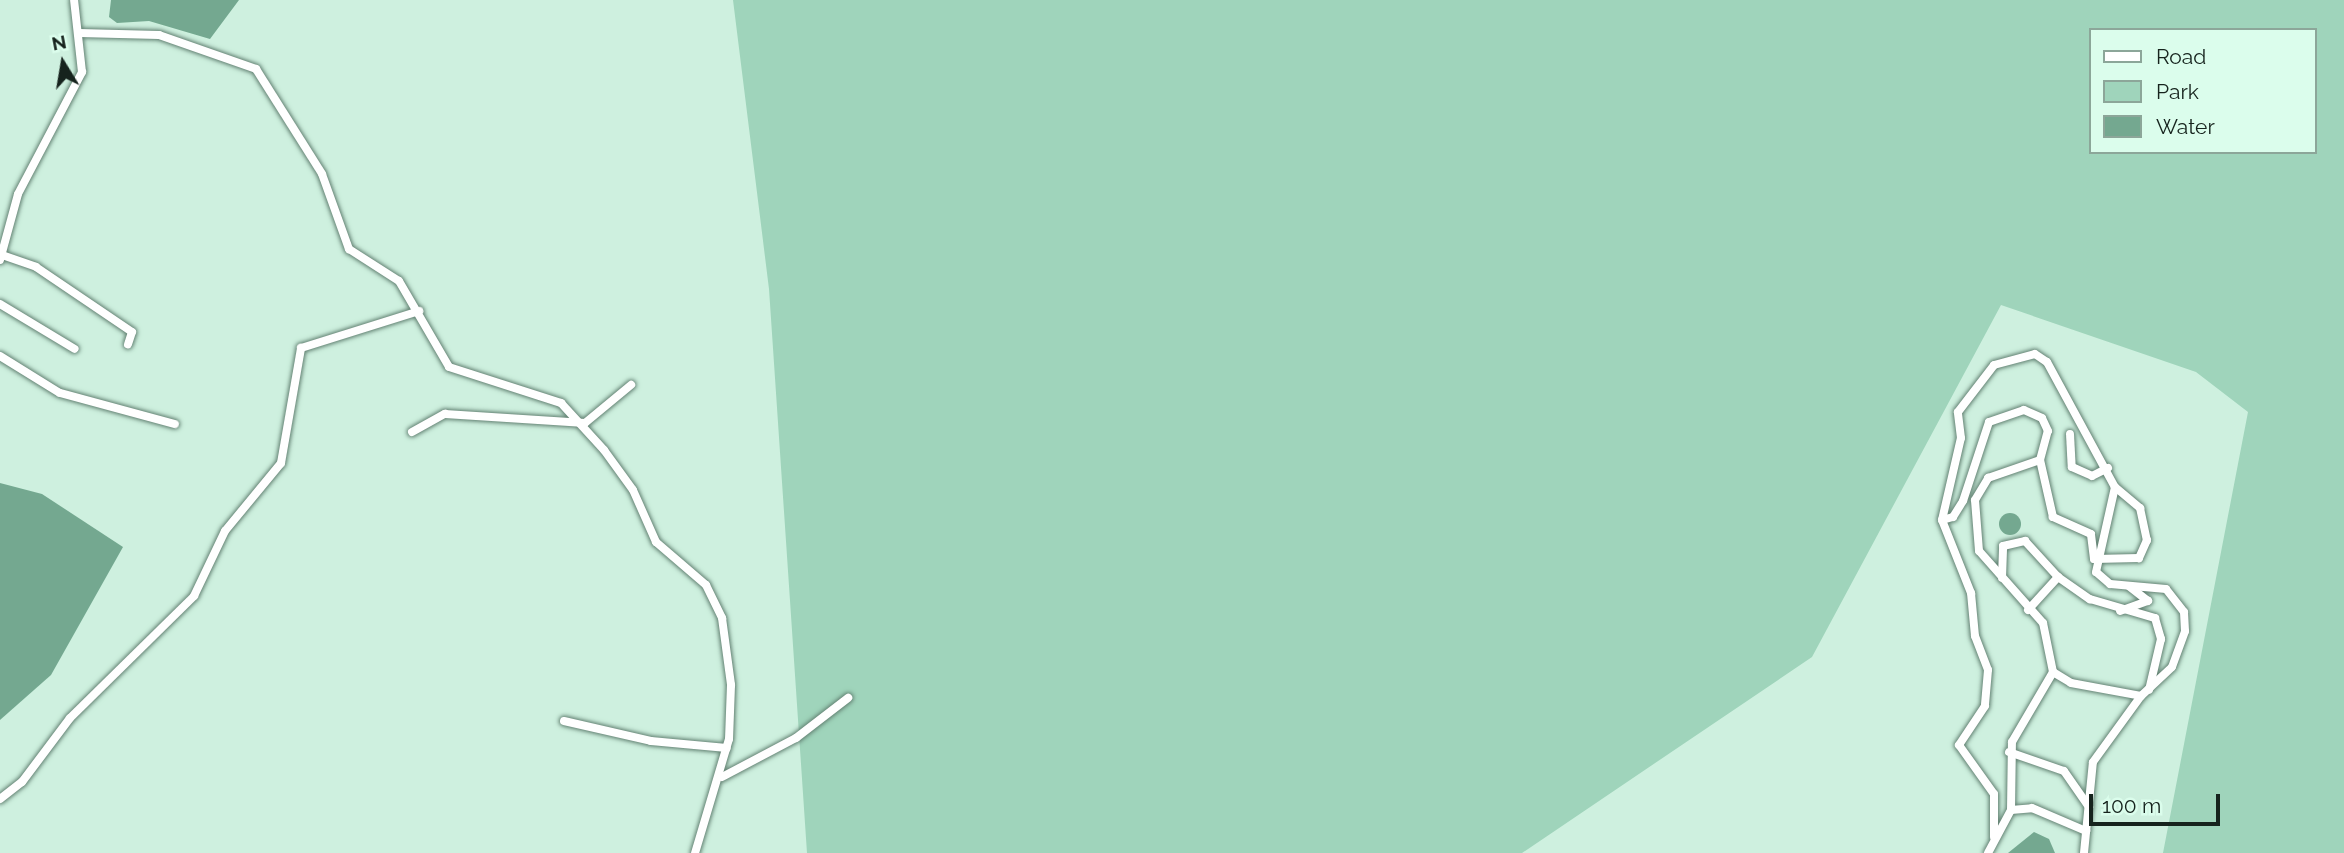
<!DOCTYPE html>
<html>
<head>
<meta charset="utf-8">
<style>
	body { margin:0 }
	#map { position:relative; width:2344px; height:853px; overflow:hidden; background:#cef0df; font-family:Raleway,sans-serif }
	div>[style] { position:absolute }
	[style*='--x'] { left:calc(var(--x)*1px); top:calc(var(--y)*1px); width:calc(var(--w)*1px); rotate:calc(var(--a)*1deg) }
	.green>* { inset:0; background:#9fd4bb }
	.water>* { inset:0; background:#74a890 }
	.round { border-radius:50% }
	.roads { filter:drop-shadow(0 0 2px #638273) drop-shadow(0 0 2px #638273) }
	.street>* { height:8px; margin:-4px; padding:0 4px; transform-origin:4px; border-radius:4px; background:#fff }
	span { translate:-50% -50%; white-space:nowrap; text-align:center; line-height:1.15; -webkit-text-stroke:6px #dbfdec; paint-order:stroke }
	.legend { position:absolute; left:2089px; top:28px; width:228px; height:126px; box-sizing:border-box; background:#dbfdec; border:2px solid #8ca699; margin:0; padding:9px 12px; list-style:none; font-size:21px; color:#16231d }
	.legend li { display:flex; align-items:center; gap:14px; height:35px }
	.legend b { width:35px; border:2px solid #8ca699 }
	.north { position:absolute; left:28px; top:28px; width:70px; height:70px; -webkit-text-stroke:5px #dbfdec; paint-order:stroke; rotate:349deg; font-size:19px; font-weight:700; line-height:28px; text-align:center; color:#16231d }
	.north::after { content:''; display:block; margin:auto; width:24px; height:32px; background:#16231d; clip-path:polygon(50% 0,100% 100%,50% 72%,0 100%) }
	.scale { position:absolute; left:2089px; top:794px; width:131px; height:32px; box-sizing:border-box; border:4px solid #16231d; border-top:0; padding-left:9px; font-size:21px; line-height:24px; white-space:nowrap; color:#16231d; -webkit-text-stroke:5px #dbfdec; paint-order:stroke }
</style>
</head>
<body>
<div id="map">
	<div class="green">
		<div style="clip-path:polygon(evenodd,733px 0,2344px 0,2344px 853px,2163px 853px,2248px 412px,2196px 372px,2001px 305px,1812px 657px,1522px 853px,807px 853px,769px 289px,733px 0,2090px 30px,2314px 30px,2314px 152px,2090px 152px,2090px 30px)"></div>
	</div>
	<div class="water">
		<div style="clip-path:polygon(111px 0,239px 0,210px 39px,149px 21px,117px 23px,109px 17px)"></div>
		<div style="clip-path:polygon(0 483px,42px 494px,123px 547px,51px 675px,0 720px)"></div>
		<div class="round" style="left:1999px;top:513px;width:22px;height:22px"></div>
		<div style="clip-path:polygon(2034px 832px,2049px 839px,2055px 853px,2008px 853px)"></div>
	</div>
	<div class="roads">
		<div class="street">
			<div style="--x:79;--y:33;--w:80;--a:1.4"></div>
			<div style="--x:159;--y:35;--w:103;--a:19.3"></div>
			<div style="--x:256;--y:69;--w:124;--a:57.8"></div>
			<div style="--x:322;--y:174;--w:80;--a:70.2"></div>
			<div style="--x:349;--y:249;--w:59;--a:32.6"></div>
			<div style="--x:399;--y:281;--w:99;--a:59.8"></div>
			<div style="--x:449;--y:367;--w:118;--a:17.8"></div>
			<div style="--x:561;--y:403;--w:64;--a:47.5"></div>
			<div style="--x:604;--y:450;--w:49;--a:54.1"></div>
			<div style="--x:633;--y:490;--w:57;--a:66.1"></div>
			<div style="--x:656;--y:542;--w:66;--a:40.7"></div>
			<div style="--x:706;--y:585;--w:37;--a:64"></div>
			<div style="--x:722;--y:618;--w:68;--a:82.3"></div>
			<div style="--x:731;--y:685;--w:54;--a:92.1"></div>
			<div style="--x:729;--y:739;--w:119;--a:106.6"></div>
			<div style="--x:2;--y:255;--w:36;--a:19"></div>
			<div style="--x:36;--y:267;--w:116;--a:34.1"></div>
			<div style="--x:132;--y:332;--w:13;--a:108"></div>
			<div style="--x:0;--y:260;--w:68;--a:-74.7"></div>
			<div style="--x:18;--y:194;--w:138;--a:-62.3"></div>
			<div style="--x:82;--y:72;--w:72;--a:-96.3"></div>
			<div style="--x:0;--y:304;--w:87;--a:31"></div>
			<div style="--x:2035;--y:354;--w:14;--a:34"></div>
			<div style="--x:2047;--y:362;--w:142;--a:61.5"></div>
			<div style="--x:2115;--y:487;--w:33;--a:40"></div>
			<div style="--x:2140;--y:508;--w:33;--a:78"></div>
			<div style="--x:2147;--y:540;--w:20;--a:114"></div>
			<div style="--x:2139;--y:558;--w:45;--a:178.7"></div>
			<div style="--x:2094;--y:559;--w:25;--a:-97"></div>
			<div style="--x:2091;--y:534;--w:42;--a:-155.9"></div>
			<div style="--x:2053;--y:517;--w:58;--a:-102.8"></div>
			<div style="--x:2040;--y:460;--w:30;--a:-75"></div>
			<div style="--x:2048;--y:431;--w:14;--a:-115"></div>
			<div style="--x:2042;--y:418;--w:20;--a:-156"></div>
			<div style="--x:2024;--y:410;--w:37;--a:161"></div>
			<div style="--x:1989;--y:422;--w:83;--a:108.2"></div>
			<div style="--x:1963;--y:501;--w:19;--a:122"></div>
			<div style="--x:1953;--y:517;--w:11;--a:165"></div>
			<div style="--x:1942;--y:520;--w:84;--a:-77"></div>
			<div style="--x:1961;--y:438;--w:26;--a:-97"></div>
			<div style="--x:1958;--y:412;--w:59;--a:-52.5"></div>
			<div style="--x:1994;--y:365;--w:42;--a:-15"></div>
			<div style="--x:0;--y:356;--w:70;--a:31.7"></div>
			<div style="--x:60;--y:393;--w:119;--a:15.1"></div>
			<div style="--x:412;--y:432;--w:38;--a:-29"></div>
			<div style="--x:445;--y:414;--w:140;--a:3.7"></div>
			<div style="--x:585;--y:423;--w:60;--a:-39.6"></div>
			<div style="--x:2070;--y:434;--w:33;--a:87"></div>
			<div style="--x:2072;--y:467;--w:22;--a:24"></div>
			<div style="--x:2092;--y:476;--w:18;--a:-27"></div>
			<div style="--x:1942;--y:520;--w:79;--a:68.3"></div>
			<div style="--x:1971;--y:593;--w:43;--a:84.7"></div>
			<div style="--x:1975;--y:636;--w:36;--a:69"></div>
			<div style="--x:1988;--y:670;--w:36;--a:95"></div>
			<div style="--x:1985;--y:706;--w:47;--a:123.7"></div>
			<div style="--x:1959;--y:745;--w:60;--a:54.5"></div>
			<div style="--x:1994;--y:794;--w:43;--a:90"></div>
			<div style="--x:2002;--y:578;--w:32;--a:-88"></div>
			<div style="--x:2003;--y:546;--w:23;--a:-13"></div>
			<div style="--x:2025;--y:541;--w:49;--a:47.5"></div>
			<div style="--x:2058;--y:577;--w:39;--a:35"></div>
			<div style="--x:2090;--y:599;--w:68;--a:16.3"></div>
			<div style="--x:2155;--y:618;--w:22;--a:74"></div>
			<div style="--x:2161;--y:639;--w:52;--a:103.2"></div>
			<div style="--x:2028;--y:610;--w:45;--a:-47.7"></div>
			<div style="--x:2120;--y:611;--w:30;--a:-20"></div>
			<div style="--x:2148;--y:601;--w:24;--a:-142"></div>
			<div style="--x:2053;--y:672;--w:21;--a:31"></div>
			<div style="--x:2071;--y:683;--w:71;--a:10.5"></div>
			<div style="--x:564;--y:721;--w:89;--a:12.9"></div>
			<div style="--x:651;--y:741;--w:76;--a:5.3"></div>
			<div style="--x:2009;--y:752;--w:58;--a:19.1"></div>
			<div style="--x:2064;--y:771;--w:44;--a:55.2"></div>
			<div style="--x:722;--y:777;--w:84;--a:-27.8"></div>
			<div style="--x:796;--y:738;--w:66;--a:-37.6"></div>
			<div style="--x:0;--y:799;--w:28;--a:-38"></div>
			<div style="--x:22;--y:782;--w:80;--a:-53.1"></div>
			<div style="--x:70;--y:718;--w:174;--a:-44.5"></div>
			<div style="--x:194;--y:596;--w:72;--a:-64.5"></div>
			<div style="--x:225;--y:531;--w:88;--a:-50.5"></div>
			<div style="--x:281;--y:463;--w:117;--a:-80.1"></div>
			<div style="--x:301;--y:348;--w:124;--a:-17.4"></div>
			<div style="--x:2011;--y:810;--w:21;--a:-5"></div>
			<div style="--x:2032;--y:808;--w:59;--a:23.1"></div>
			<div style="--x:1988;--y:853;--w:49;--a:-61.9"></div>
			<div style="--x:2011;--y:810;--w:68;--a:-89.2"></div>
			<div style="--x:2012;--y:742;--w:81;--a:-59.6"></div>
			<div style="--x:2053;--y:672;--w:50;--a:-101.5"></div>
			<div style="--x:2043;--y:623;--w:96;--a:-131.6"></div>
			<div style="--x:1979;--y:551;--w:51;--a:-94.5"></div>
			<div style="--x:1975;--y:500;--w:26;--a:-59"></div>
			<div style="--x:1988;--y:478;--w:55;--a:-19.1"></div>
			<div style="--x:2084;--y:853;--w:91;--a:-84.4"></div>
			<div style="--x:2093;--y:762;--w:82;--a:-54"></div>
			<div style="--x:2141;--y:696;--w:42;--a:-43.1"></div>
			<div style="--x:2172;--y:667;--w:38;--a:-70"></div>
			<div style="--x:2185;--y:631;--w:19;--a:-93"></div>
			<div style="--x:2184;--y:612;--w:29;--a:-128"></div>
			<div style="--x:2166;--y:589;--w:56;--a:-174.9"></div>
			<div style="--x:2110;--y:584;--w:18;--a:-139"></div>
			<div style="--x:2096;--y:572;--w:87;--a:-77.4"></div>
		</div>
	</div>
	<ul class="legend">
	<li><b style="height:9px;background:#fff"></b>Road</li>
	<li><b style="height:19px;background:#9fd4bb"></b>Park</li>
	<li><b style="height:19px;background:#74a890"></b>Water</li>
	</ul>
	<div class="north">N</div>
	<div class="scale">100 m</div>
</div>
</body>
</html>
